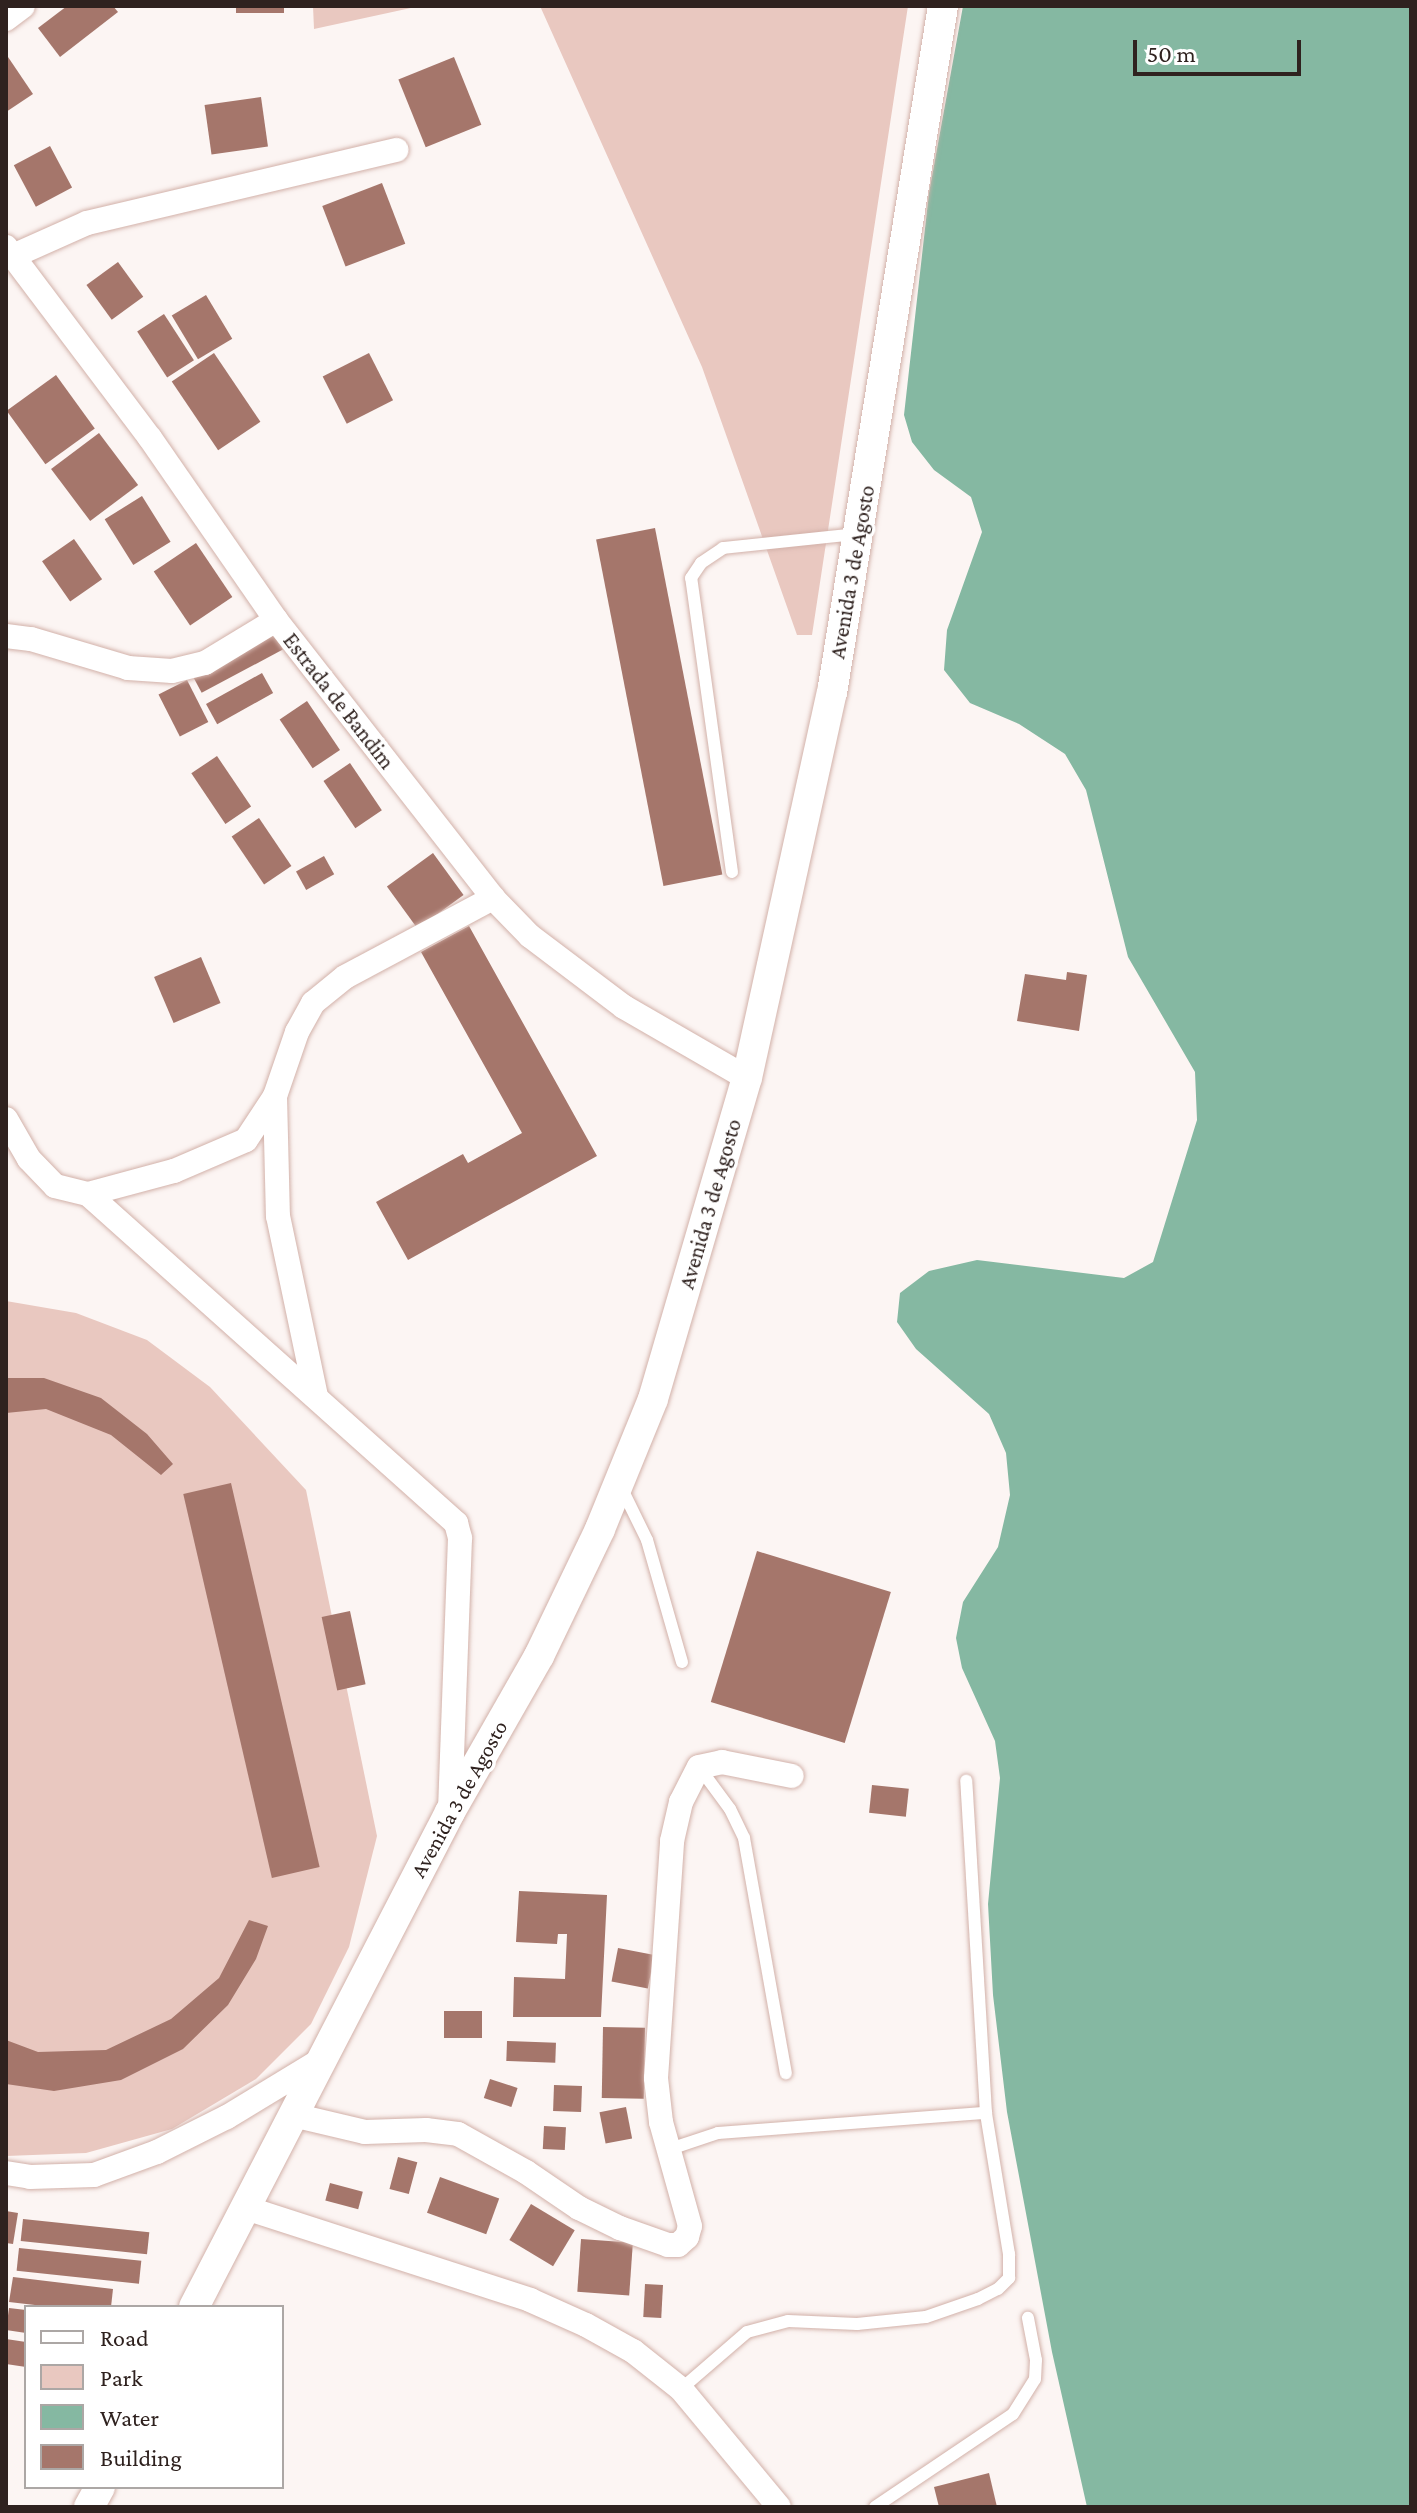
<!DOCTYPE html>
<html>
<head>
<meta charset="utf-8">
<style>
	body { margin:0 }
	#map { position:relative; width:1417px; height:2513px; overflow:hidden; background:#fcf5f3; font-family:"Crimson Pro",serif }
	div>[style] { position:absolute }
	[style*='--x'] { left:calc(var(--x)*1px); top:calc(var(--y)*1px); width:calc(var(--w)*1px); rotate:calc(var(--a)*1deg) }
	.green>* { inset:0; background:#e9c8c0 }
	.water>* { inset:0; background:#85b8a2 }
	.building>* { inset:0; background:#a5766b; transform-origin:0 0 }
	.roads { filter:drop-shadow(0 0 2px #d2b1a9) drop-shadow(0 0 2px #d2b1a9) }
	.service>* { height:12px; margin:-6px; padding:0 6px; transform-origin:6px; border-radius:6px; background:#fff }
	.minor>* { height:24px; margin:-12px; padding:0 12px; transform-origin:12px; border-radius:12px; background:#fff }
	.tertiary>* { height:30px; margin:-15px; padding:0 15px; transform-origin:15px; border-radius:15px; background:#fff }
	span { translate:-50% -50%; white-space:nowrap; text-align:center; line-height:1.15; -webkit-text-stroke:7px #fff; paint-order:stroke }
	.street-label { font-size:22px; color:#2f221f }
	.frame { position:absolute; inset:0; border:8px solid #2f221f; pointer-events:none }
	.legend { position:absolute; left:24px; top:2305px; width:260px; height:184px; box-sizing:border-box; background:#fff; border:2px solid #aca7a5; margin:0; padding:10px 14px; list-style:none; font-size:24px; color:#2f221f }
	.legend li { display:flex; align-items:center; gap:16px; height:40px }
	.legend b { width:40px; border:2px solid #aca7a5 }
	.scale { position:absolute; left:1133px; top:40px; width:168px; height:36px; box-sizing:border-box; border:4px solid #2f221f; border-top:0; padding-left:10px; font-size:24px; line-height:28px; white-space:nowrap; color:#2f221f; -webkit-text-stroke:6px #fff; paint-order:stroke }
</style>
</head>
<body>
<div id="map">
	<div class="green">
		<div style="clip-path:polygon(313px 6px,420px 6px,314px 29px)"></div>
		<div style="clip-path:polygon(540px 6px,908px 6px,812px 635px,797px 635px,702px 367px)"></div>
		<div style="clip-path:polygon(6px 1301px,76px 1313px,147px 1340px,210px 1387px,306px 1490px,377px 1836px,349px 1947px,311px 2024px,256px 2079px,172px 2129px,86px 2153px,6px 2156px)"></div>
	</div>
	<div class="water">
		<div style="clip-path:polygon(963px 6px,1411px 6px,1411px 2507px,1087px 2507px,1052px 2352px,1007px 2112px,993px 1995px,988px 1904px,1000px 1778px,995px 1741px,962px 1668px,956px 1638px,963px 1602px,998px 1547px,1010px 1495px,1006px 1453px,989px 1414px,916px 1349px,897px 1322px,900px 1293px,929px 1271px,977px 1260px,1124px 1278px,1153px 1262px,1197px 1120px,1195px 1072px,1128px 957px,1086px 790px,1065px 754px,1019px 724px,970px 703px,944px 670px,947px 630px,982px 532px,971px 497px,934px 470px,912px 442px,904px 415px,929px 193px)"></div>
	</div>
	<div class="building">
		<div style="clip-path:polygon(67px 6px,113px 6px,118px 12px,60px 57px,38px 28px)"></div>
		<div style="left:236px;top:6px;width:48px;height:7px"></div>
		<div style="clip-path:polygon(6px 54px,33px 94px,6px 112px)"></div>
		<div style="left:454px;top:57px;width:73px;height:60px;rotate:68deg"></div>
		<div style="left:261px;top:97px;width:50px;height:57px;rotate:82deg"></div>
		<div style="left:50px;top:146px;width:47px;height:41px;rotate:62deg"></div>
		<div style="left:382px;top:183px;width:65px;height:64px;rotate:69deg"></div>
		<div style="left:118px;top:262px;width:43px;height:39px;rotate:54deg"></div>
		<div style="left:206px;top:295px;width:51px;height:40px;rotate:59deg"></div>
		<div style="left:164px;top:314px;width:55px;height:32px;rotate:57deg"></div>
		<div style="left:214px;top:353px;width:83px;height:51px;rotate:56deg"></div>
		<div style="left:369px;top:353px;width:53px;height:52px;rotate:63deg"></div>
		<div style="left:56px;top:375px;width:66px;height:61px;rotate:54deg"></div>
		<div style="left:99px;top:433px;width:65px;height:60px;rotate:53deg"></div>
		<div style="left:142px;top:496px;width:54px;height:44px;rotate:58deg"></div>
		<div style="left:655px;top:528px;width:353px;height:60px;rotate:79deg"></div>
		<div style="left:74px;top:539px;width:49px;height:39px;rotate:55deg"></div>
		<div style="left:196px;top:543px;width:65px;height:51px;rotate:56deg"></div>
		<div style="left:273px;top:631px;width:21px;height:92px;rotate:62deg"></div>
		<div style="left:262px;top:673px;width:23px;height:64px;rotate:61deg"></div>
		<div style="left:187px;top:680px;width:47px;height:32px;rotate:63deg"></div>
		<div style="left:307px;top:701px;width:59px;height:33px;rotate:56deg"></div>
		<div style="left:217px;top:756px;width:61px;height:31px;rotate:56deg"></div>
		<div style="left:350px;top:763px;width:57px;height:32px;rotate:56deg"></div>
		<div style="left:259px;top:818px;width:58px;height:33px;rotate:56deg"></div>
		<div style="left:433px;top:853px;width:52px;height:57px;rotate:54deg"></div>
		<div style="left:324px;top:856px;width:21px;height:32px;rotate:61deg"></div>
		<div style="clip-path:polygon(469px 926px,597px 1156px,408px 1260px,376px 1202px,463px 1154px,468px 1163px,522px 1133px,421px 952px)"></div>
		<div style="left:201px;top:957px;width:50px;height:51px;rotate:67deg"></div>
		<div style="clip-path:polygon(1067px 972px,1087px 975px,1079px 1031px,1017px 1021px,1025px 974px,1066px 980px)"></div>
		<div style="clip-path:polygon(6px 1378px,44px 1378px,101px 1398px,147px 1434px,173px 1464px,161px 1475px,111px 1435px,46px 1409px,6px 1413px)"></div>
		<div style="left:231px;top:1483px;width:394px;height:49px;rotate:77deg"></div>
		<div style="left:757px;top:1551px;width:140px;height:158px;rotate:17deg"></div>
		<div style="left:350px;top:1611px;width:75px;height:29px;rotate:78deg"></div>
		<div style="left:872px;top:1785px;width:37px;height:28px;rotate:6deg"></div>
		<div style="clip-path:polygon(519px 1891px,607px 1895px,601px 2017px,513px 2017px,514px 1977px,565px 1979px,567px 1934px,558px 1934px,557px 1944px,516px 1942px)"></div>
		<div style="clip-path:polygon(249px 1920px,268px 1926px,256px 1959px,228px 2005px,183px 2049px,121px 2080px,54px 2091px,6px 2084px,6px 2040px,38px 2052px,106px 2050px,171px 2019px,219px 1978px)"></div>
		<div style="left:618px;top:1948px;width:37px;height:34px;rotate:11deg"></div>
		<div style="left:482px;top:2011px;width:27px;height:38px;rotate:90deg"></div>
		<div style="left:603px;top:2027px;width:42px;height:71px;rotate:1deg"></div>
		<div style="left:507px;top:2041px;width:49px;height:20px;rotate:2deg"></div>
		<div style="left:490px;top:2079px;width:29px;height:20px;rotate:18deg"></div>
		<div style="left:554px;top:2085px;width:28px;height:26px;rotate:2deg"></div>
		<div style="left:626px;top:2107px;width:32px;height:27px;rotate:79deg"></div>
		<div style="left:544px;top:2126px;width:22px;height:23px;rotate:3deg"></div>
		<div style="left:398px;top:2157px;width:20px;height:33px;rotate:15deg"></div>
		<div style="left:440px;top:2177px;width:63px;height:38px;rotate:20deg"></div>
		<div style="left:330px;top:2183px;width:34px;height:18px;rotate:15deg"></div>
		<div style="left:531px;top:2204px;width:51px;height:42px;rotate:31deg"></div>
		<div style="clip-path:polygon(6px 2211px,18px 2213px,13px 2244px,6px 2243px)"></div>
		<div style="left:23px;top:2219px;width:127px;height:22px;rotate:6deg"></div>
		<div style="left:581px;top:2239px;width:52px;height:53px;rotate:4deg"></div>
		<div style="left:19px;top:2248px;width:123px;height:23px;rotate:6deg"></div>
		<div style="clip-path:polygon(13px 2277px,113px 2289px,111px 2307px,52px 2307px,9px 2302px)"></div>
		<div style="left:645px;top:2284px;width:18px;height:33px;rotate:3deg"></div>
		<div style="clip-path:polygon(9px 2308px,26px 2310px,26px 2333px,6px 2330px)"></div>
		<div style="clip-path:polygon(6px 2339px,26px 2342px,26px 2367px,6px 2364px)"></div>
		<div style="clip-path:polygon(989px 2473px,997px 2507px,939px 2507px,934px 2487px)"></div>
	</div>
	<div class="roads">
		<div class="service">
			<div style="--x:732;--y:872;--w:297;--a:-97.9"></div>
			<div style="--x:691;--y:578;--w:18;--a:-56"></div>
			<div style="--x:701;--y:563;--w:27;--a:-34"></div>
			<div style="--x:723;--y:548;--w:134;--a:-6"></div>
			<div style="--x:621;--y:1487;--w:59;--a:63.9"></div>
			<div style="--x:647;--y:1540;--w:127;--a:74"></div>
			<div style="--x:699;--y:1767;--w:52;--a:53.6"></div>
			<div style="--x:730;--y:1809;--w:32;--a:64"></div>
			<div style="--x:744;--y:1838;--w:239;--a:79.9"></div>
			<div style="--x:670;--y:2149;--w:51;--a:-18.4"></div>
			<div style="--x:718;--y:2133;--w:269;--a:-4.3"></div>
			<div style="--x:681;--y:2389;--w:87;--a:-40.8"></div>
			<div style="--x:747;--y:2332;--w:42;--a:-15"></div>
			<div style="--x:788;--y:2321;--w:69;--a:2.5"></div>
			<div style="--x:857;--y:2324;--w:69;--a:-5.8"></div>
			<div style="--x:926;--y:2317;--w:55;--a:-19.1"></div>
			<div style="--x:978;--y:2299;--w:22;--a:-27"></div>
			<div style="--x:998;--y:2289;--w:16;--a:-45"></div>
			<div style="--x:1009;--y:2278;--w:24;--a:-90"></div>
			<div style="--x:1009;--y:2254;--w:143;--a:-99.3"></div>
			<div style="--x:986;--y:2113;--w:333;--a:-93.4"></div>
			<div style="--x:875;--y:2507;--w:166;--a:-34"></div>
			<div style="--x:1013;--y:2414;--w:41;--a:-57.8"></div>
			<div style="--x:1035;--y:2379;--w:19;--a:-87"></div>
			<div style="--x:1036;--y:2360;--w:43;--a:-100.8"></div>
		</div>
		<div class="minor">
			<div style="--x:6;--y:19;--w:21;--a:-37"></div>
			<div style="--x:6;--y:247;--w:239;--a:53"></div>
			<div style="--x:150;--y:438;--w:221;--a:55.3"></div>
			<div style="--x:276;--y:620;--w:353;--a:52"></div>
			<div style="--x:493;--y:898;--w:53;--a:45.8"></div>
			<div style="--x:530;--y:936;--w:118;--a:37.1"></div>
			<div style="--x:624;--y:1007;--w:142;--a:30"></div>
			<div style="--x:13;--y:256;--w:81;--a:-24"></div>
			<div style="--x:87;--y:223;--w:318;--a:-13.3"></div>
			<div style="--x:6;--y:636;--w:25;--a:7"></div>
			<div style="--x:31;--y:639;--w:101;--a:16.6"></div>
			<div style="--x:128;--y:668;--w:44;--a:3.9"></div>
			<div style="--x:172;--y:671;--w:34;--a:-14"></div>
			<div style="--x:205;--y:663;--w:83;--a:-31.2"></div>
			<div style="--x:275;--y:1096;--w:120;--a:88.6"></div>
			<div style="--x:278;--y:1216;--w:185;--a:78.1"></div>
			<div style="--x:6;--y:1119;--w:46;--a:60.1"></div>
			<div style="--x:29;--y:1159;--w:37;--a:46"></div>
			<div style="--x:55;--y:1186;--w:34;--a:14"></div>
			<div style="--x:88;--y:1194;--w:89;--a:-15"></div>
			<div style="--x:174;--y:1171;--w:78;--a:-23.3"></div>
			<div style="--x:246;--y:1140;--w:53;--a:-56.6"></div>
			<div style="--x:275;--y:1096;--w:68;--a:-71"></div>
			<div style="--x:297;--y:1032;--w:33;--a:-61"></div>
			<div style="--x:313;--y:1003;--w:41;--a:-39.1"></div>
			<div style="--x:345;--y:977;--w:168;--a:-28.1"></div>
			<div style="--x:88;--y:1194;--w:494;--a:41.8"></div>
			<div style="--x:456;--y:1523;--w:16;--a:75"></div>
			<div style="--x:460;--y:1538;--w:272;--a:92.1"></div>
			<div style="--x:293;--y:2115;--w:74;--a:13.3"></div>
			<div style="--x:365;--y:2132;--w:61;--a:-1.9"></div>
			<div style="--x:426;--y:2130;--w:32;--a:7"></div>
			<div style="--x:458;--y:2134;--w:78;--a:29.2"></div>
			<div style="--x:526;--y:2172;--w:64;--a:34.2"></div>
			<div style="--x:579;--y:2208;--w:46;--a:26"></div>
			<div style="--x:620;--y:2228;--w:51;--a:19.5"></div>
			<div style="--x:668;--y:2245;--w:10;--a:0"></div>
			<div style="--x:678;--y:2245;--w:12;--a:-42"></div>
			<div style="--x:687;--y:2237;--w:11;--a:-75"></div>
			<div style="--x:690;--y:2226;--w:108;--a:-105.6"></div>
			<div style="--x:661;--y:2122;--w:44;--a:-96.5"></div>
			<div style="--x:656;--y:2078;--w:238;--a:-86.1"></div>
			<div style="--x:672;--y:1841;--w:40;--a:-77"></div>
			<div style="--x:681;--y:1802;--w:39;--a:-63"></div>
			<div style="--x:699;--y:1767;--w:24;--a:-12"></div>
			<div style="--x:722;--y:1762;--w:71;--a:11.3"></div>
			<div style="--x:6;--y:2173;--w:24;--a:9"></div>
			<div style="--x:30;--y:2177;--w:64;--a:-1.8"></div>
			<div style="--x:94;--y:2175;--w:67;--a:-20.1"></div>
			<div style="--x:157;--y:2152;--w:78;--a:-26.6"></div>
			<div style="--x:227;--y:2117;--w:108;--a:-31.3"></div>
			<div style="--x:246;--y:2208;--w:299;--a:17.9"></div>
			<div style="--x:530;--y:2300;--w:61;--a:24.1"></div>
			<div style="--x:586;--y:2325;--w:54;--a:29"></div>
			<div style="--x:633;--y:2351;--w:61;--a:38.4"></div>
			<div style="--x:681;--y:2389;--w:153;--a:50.3"></div>
		</div>
		<div class="tertiary">
			<div style="--x:194;--y:2307;--w:557;--a:-62.65"></div>
			<div style="--x:450;--y:1812;--w:180;--a:-60.3"></div>
			<div style="--x:539;--y:1656;--w:141;--a:-64.3"></div>
			<div style="--x:600;--y:1529;--w:140;--a:-67.8"></div>
			<div style="--x:653;--y:1399;--w:334;--a:-73.7"></div>
			<div style="--x:747;--y:1078;--w:394;--a:-77.6"></div>
			<div style="--x:832;--y:693;--w:696;--a:-80.82"></div>
			<div style="--x:89;--y:2507;--w:23;--a:-61"></div>
		</div>
	</div>
	<div class="street-label">
		<span style="left:852px;top:572px;rotate:-80deg">Avenida 3 de Agosto</span>
		<span style="left:339px;top:701px;rotate:52deg">Estrada de Bandim</span>
		<span style="left:710px;top:1204px;rotate:-74deg">Avenida 3 de Agosto</span>
		<span style="left:459px;top:1799px;rotate:-61deg">Avenida 3 de Agosto</span>
	</div>
	<div class="frame"></div>
	<ul class="legend">
	<li><b style="height:10px;background:#fff"></b>Road</li>
	<li><b style="height:22px;background:#e9c8c0"></b>Park</li>
	<li><b style="height:22px;background:#85b8a2"></b>Water</li>
	<li><b style="height:22px;background:#a5766b"></b>Building</li>
	</ul>
	<div class="scale">50 m</div>
</div>
</body>
</html>
